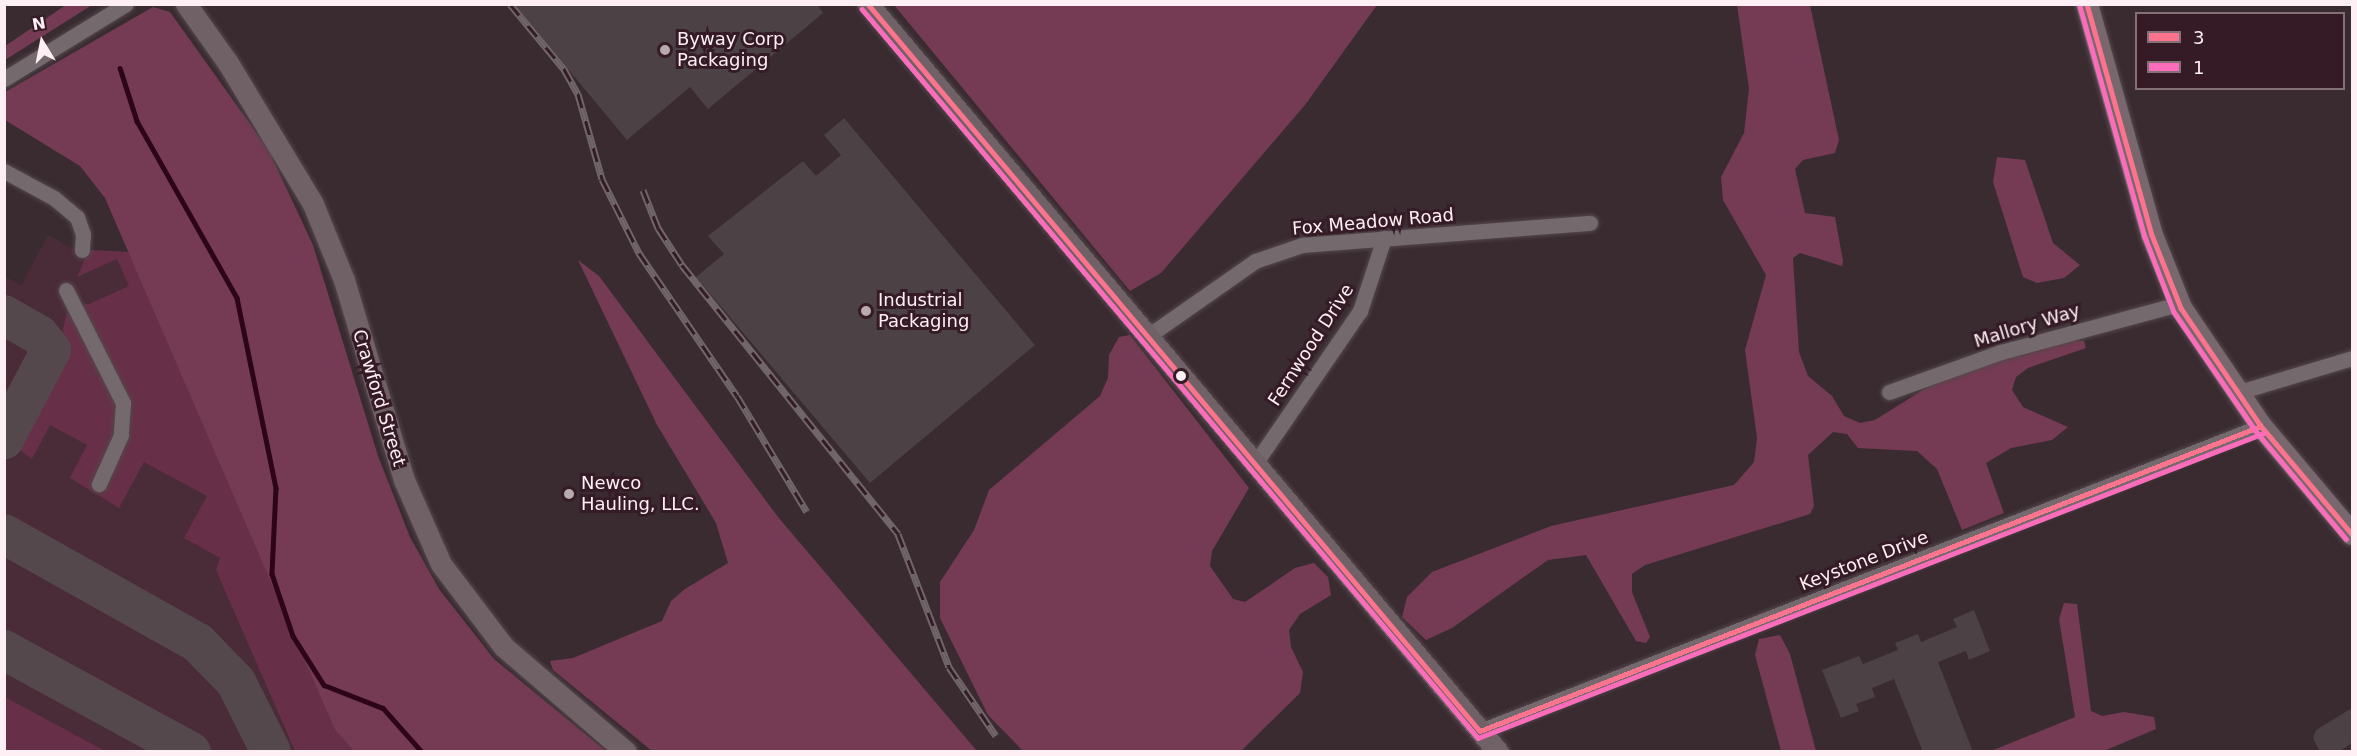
<!DOCTYPE html>
<html>
<head>
<meta charset="utf-8">
<style>
	body { margin:0 }
	#map { position:relative; width:2357px; height:756px; overflow:hidden; background:#392b30; font-family:"DejaVu Sans",sans-serif }
	div>[style] { position:absolute }
	[style*='--x'] { left:calc(var(--x)*1px); top:calc(var(--y)*1px); width:calc(var(--w)*1px); rotate:calc(var(--a)*1deg) }
	.built>* { inset:0; background:#4a2b38 }
	.green>* { inset:0; background:#683048 }
	.forest>* { inset:0; background:#763b54 }
	.stream>* { height:4.5px; margin:-2.25px; padding:0 2.25px; transform-origin:2.25px; border-radius:2.25px; background:#2d0519 }
	.taxiway>* { height:40px; margin:-20px; padding:0 20px; transform-origin:20px; border-radius:20px; background:#54484c }
	.building>* { inset:0; background:#4c4145 }
	.roads { filter:drop-shadow(0 0 2px #54474c) drop-shadow(0 0 2px #54474c) }
	.street>* { height:15px; margin:-7.5px; padding:0 7.5px; transform-origin:7.5px; border-radius:7.5px; background:#74696d }
	.secondary>* { height:21px; margin:-10.5px; padding:0 10.5px; transform-origin:10.5px; border-radius:10.5px; background:#6f6166 }
	.primary>* { height:22px; margin:-11px; padding:0 11px; transform-origin:11px; border-radius:11px; background:#78686e }
	.rail>* { height:7px; margin-top:-3.5px; transform-origin:0; background:repeating-linear-gradient(90deg,#351b26 0 14px,#706568 0 28px); box-sizing:border-box; border-block:2px solid #706568 }
	.bus-1>* { height:4.5px; margin:-2.25px; padding:0 2.25px; transform-origin:2.25px; border-radius:2.25px; background:#fc738d }
	.bus-2>* { height:4.5px; margin:-2.25px; padding:0 2.25px; transform-origin:2.25px; border-radius:2.25px; background:#fb6dba }
	.dots>* { width:16px; height:16px; translate:-50% -50%; box-sizing:border-box; border:3px solid #351b26; border-radius:50% }
	span { translate:-50% -50%; white-space:nowrap; text-align:center; line-height:1.15; -webkit-text-stroke:6px #351b26; paint-order:stroke }
	.poi-label { font-size:18px; color:#feeff4 }
	.left { translate:0 -50%; text-align:left }
	.street-label { font-size:18px; color:#feeff4 }
	.frame { position:absolute; inset:0; border:6px solid #feeff4; pointer-events:none }
	.legend { position:absolute; left:2135px; top:12px; width:210px; height:78px; box-sizing:border-box; background:#351b26; border:2px solid #857078; margin:0; padding:8px 10px; list-style:none; font-size:18px; color:#feeff4 }
	.legend li { display:flex; align-items:center; gap:12px; height:30px }
	.legend b { width:30px; border:2px solid #857078 }
	.north { position:absolute; left:12px; top:12px; width:60px; height:60px; -webkit-text-stroke:4px #351b26; paint-order:stroke; rotate:350deg; font-size:16px; font-weight:700; line-height:24px; text-align:center; color:#feeff4 }
	.north::after { content:''; display:block; margin:auto; width:21px; height:27px; background:#feeff4; clip-path:polygon(50% 0,100% 100%,50% 72%,0 100%) }
</style>
</head>
<body>
<div id="map">
	<div class="built">
		<div style="clip-path:polygon(48px 235px,73px 249px,131px 252px,348px 751px,5px 751px,4px 276px,21px 285px)"></div>
	</div>
	<div class="green">
		<div style="clip-path:polygon(89px 250px,131px 252px,335px 730px,354px 751px,295px 751px,216px 570px,220px 558px,184px 538px,207px 496px,144px 462px,119px 508px,70px 478px,87px 445px,50px 425px,32px 459px,12px 444px,55px 368px,68px 306px,89px 304px,129px 286px,117px 259px,77px 277px)"></div>
		<div style="clip-path:polygon(5px 697px,105px 751px,5px 751px)"></div>
	</div>
	<div class="forest">
		<div style="clip-path:polygon(66px 5px,92px 5px,5px 60px,5px 46px)"></div>
		<div style="clip-path:polygon(894px 5px,1377px 5px,1305px 105px,1161px 273px,1130px 291px)"></div>
		<div style="clip-path:polygon(1737px 5px,1810px 5px,1839px 140px,1835px 153px,1803px 160px,1795px 169px,1805px 213px,1835px 217px,1843px 261px,1842px 266px,1800px 253px,1793px 258px,1799px 352px,1808px 376px,1832px 396px,1844px 416px,1860px 423px,1875px 420px,1926px 388px,1992px 361px,2069px 340px,2084px 341px,2086px 348px,2028px 368px,2016px 377px,2012px 390px,2023px 407px,2068px 427px,2052px 440px,2011px 448px,1986px 463px,2004px 513px,1962px 530px,1937px 469px,1917px 451px,1858px 448px,1847px 434px,1833px 432px,1808px 455px,1814px 506px,1810px 514px,1645px 565px,1632px 574px,1632px 592px,1650px 637px,1646px 643px,1636px 641px,1586px 555px,1548px 560px,1452px 628px,1426px 640px,1402px 617px,1407px 597px,1432px 572px,1551px 526px,1734px 485px,1754px 462px,1757px 438px,1745px 350px,1766px 275px,1723px 200px,1721px 177px,1744px 133px,1749px 89px)"></div>
		<div style="clip-path:polygon(153px 7px,170px 12px,268px 149px,313px 245px,378px 456px,410px 537px,439px 589px,494px 659px,606px 751px,354px 751px,335px 730px,105px 198px,80px 166px,5px 120px,5px 92px)"></div>
		<div style="clip-path:polygon(1997px 157px,2025px 160px,2053px 243px,2080px 265px,2064px 278px,2037px 283px,2023px 277px,1993px 182px)"></div>
		<div style="clip-path:polygon(578px 260px,599px 276px,778px 517px,977px 751px,652px 751px,553px 670px,550px 661px,573px 658px,662px 621px,671px 601px,685px 589px,728px 563px,716px 523px,657px 425px)"></div>
		<div style="clip-path:polygon(1130px 335px,1249px 488px,1212px 551px,1210px 566px,1233px 599px,1245px 602px,1295px 568px,1314px 563px,1328px 577px,1331px 595px,1300px 614px,1289px 630px,1291px 647px,1303px 672px,1300px 693px,1241px 751px,1023px 751px,988px 715px,940px 618px,940px 582px,974px 530px,989px 490px,1100px 396px,1108px 378px,1109px 355px,1119px 337px)"></div>
		<div style="clip-path:polygon(2064px 603px,2077px 604px,2091px 711px,2102px 716px,2124px 712px,2154px 717px,2156px 729px,2104px 751px,1991px 751px,2075px 717px,2059px 619px)"></div>
		<div style="clip-path:polygon(1780px 635px,1790px 654px,1816px 751px,1781px 751px,1755px 655px,1759px 639px)"></div>
	</div>
	<div class="stream">
		<div style="--x:120;--y:68;--w:56;--a:72.2"></div>
		<div style="--x:137;--y:121;--w:203;--a:60.5"></div>
		<div style="--x:237;--y:298;--w:194;--a:78.4"></div>
		<div style="--x:276;--y:488;--w:86;--a:92.7"></div>
		<div style="--x:272;--y:574;--w:65;--a:71.3"></div>
		<div style="--x:293;--y:636;--w:58;--a:57.7"></div>
		<div style="--x:324;--y:685;--w:63;--a:21.3"></div>
		<div style="--x:383;--y:708;--w:59;--a:48.4"></div>
	</div>
	<div class="taxiway">
		<div style="--x:4;--y:315;--w:40;--a:29.7"></div>
		<div style="--x:39;--y:335;--w:19;--a:51"></div>
		<div style="--x:51;--y:350;--w:101;--a:117.8"></div>
		<div style="--x:4;--y:534;--w:223;--a:29.3"></div>
		<div style="--x:198;--y:643;--w:54;--a:45.7"></div>
		<div style="--x:236;--y:682;--w:78;--a:63.4"></div>
		<div style="--x:4;--y:650;--w:213;--a:28.6"></div>
	</div>
	<div class="building">
		<div style="clip-path:polygon(514px 4px,817px 4px,823px 13px,708px 109px,690px 87px,627px 140px)"></div>
		<div style="clip-path:polygon(844px 118px,1035px 345px,870px 483px,696px 277px,724px 254px,708px 236px,803px 161px,816px 176px,841px 155px,824px 135px)"></div>
		<div style="clip-path:polygon(1974px 610px,1990px 651px,1969px 660px,1966px 651px,1938px 662px,1973px 752px,1923px 752px,1894px 679px,1872px 688px,1875px 697px,1856px 704px,1859px 711px,1841px 718px,1822px 670px,1859px 656px,1863px 664px,1898px 650px,1895px 643px,1918px 634px,1921px 642px,1957px 627px,1953px 619px)"></div>
		<div style="clip-path:polygon(2352px 708px,2352px 743px,2338px 752px,2320px 752px,2313px 738px,2316px 730px)"></div>
	</div>
	<div class="roads">
		<div class="street">
			<div style="--x:4;--y:79;--w:143;--a:-31.6"></div>
			<div style="--x:4;--y:171;--w:57;--a:28.4"></div>
			<div style="--x:54;--y:198;--w:30;--a:40"></div>
			<div style="--x:77;--y:217;--w:18;--a:71"></div>
			<div style="--x:83;--y:234;--w:16;--a:94"></div>
			<div style="--x:66;--y:290;--w:127;--a:63.2"></div>
			<div style="--x:123;--y:403;--w:32;--a:94"></div>
			<div style="--x:121;--y:435;--w:54;--a:114.2"></div>
			<div style="--x:1148;--y:336;--w:131;--a:-35"></div>
			<div style="--x:1255;--y:261;--w:50;--a:-18.8"></div>
			<div style="--x:1302;--y:245;--w:289;--a:-4.4"></div>
			<div style="--x:1889;--y:392;--w:119;--a:-19.7"></div>
			<div style="--x:2001;--y:352;--w:184;--a:-15.1"></div>
			<div style="--x:2239;--y:392;--w:118;--a:-16.7"></div>
			<div style="--x:1254;--y:465;--w:187;--a:-55.5"></div>
			<div style="--x:1360;--y:311;--w:77;--a:-71.8"></div>
			<div style="--x:1480;--y:731;--w:838;--a:-21.33"></div>
		</div>
		<div class="secondary">
			<div style="--x:186;--y:4;--w:72;--a:54.6"></div>
			<div style="--x:228;--y:63;--w:165;--a:58.9"></div>
			<div style="--x:313;--y:204;--w:82;--a:67.8"></div>
			<div style="--x:344;--y:280;--w:209;--a:73.3"></div>
			<div style="--x:404;--y:480;--w:92;--a:66.2"></div>
			<div style="--x:441;--y:564;--w:104;--a:52.8"></div>
			<div style="--x:504;--y:647;--w:161;--a:40.7"></div>
			<div style="--x:868;--y:4;--w:978;--a:49.89"></div>
		</div>
		<div class="primary">
			<div style="--x:2087;--y:4;--w:240;--a:74.3"></div>
			<div style="--x:2152;--y:235;--w:79;--a:68.3"></div>
			<div style="--x:2181;--y:308;--w:143;--a:55.9"></div>
			<div style="--x:2261;--y:426;--w:141;--a:49.9"></div>
		</div>
	</div>
	<div class="rail">
		<div style="--x:510;--y:4;--w:85;--a:50.3"></div>
		<div style="--x:564;--y:69;--w:29;--a:61"></div>
		<div style="--x:578;--y:94;--w:88;--a:74.2"></div>
		<div style="--x:602;--y:179;--w:83;--a:63.4"></div>
		<div style="--x:639;--y:253;--w:173;--a:55.6"></div>
		<div style="--x:737;--y:396;--w:135;--a:58.9"></div>
		<div style="--x:643;--y:190;--w:41;--a:68.5"></div>
		<div style="--x:658;--y:228;--w:44;--a:57"></div>
		<div style="--x:682;--y:265;--w:345;--a:51.2"></div>
		<div style="--x:898;--y:534;--w:142;--a:69"></div>
		<div style="--x:949;--y:667;--w:83;--a:55.7"></div>
	</div>
	<div class="bus-1">
		<div style="--x:868;--y:4;--w:950;--a:49.91"></div>
		<div style="--x:1480;--y:731;--w:838;--a:-21.33"></div>
		<div style="--x:2087;--y:4;--w:240;--a:74.3"></div>
		<div style="--x:2152;--y:235;--w:79;--a:68.3"></div>
		<div style="--x:2181;--y:308;--w:143;--a:55.9"></div>
		<div style="--x:2261;--y:426;--w:141;--a:49.9"></div>
	</div>
	<div class="bus-2">
		<div style="--x:2080;--y:6;--w:240;--a:74.3"></div>
		<div style="--x:2145;--y:237;--w:80;--a:68.9"></div>
		<div style="--x:2174;--y:312;--w:143;--a:55.5"></div>
		<div style="--x:2255;--y:430;--w:142;--a:50.1"></div>
		<div style="--x:862;--y:9;--w:954;--a:49.8"></div>
		<div style="--x:1478;--y:738;--w:843;--a:-21.21"></div>
	</div>
	<div class="dots">
		<div style="left:665px;top:50px;background:#b9aaaf"></div>
		<div style="left:866px;top:311px;background:#b9aaaf"></div>
		<div style="left:1181px;top:376px;background:#feeff4"></div>
		<div style="left:569px;top:494px;background:#b9aaaf"></div>
	</div>
	<div class="poi-label">
		<span class="left" style="left:677px;top:50px">Byway Corp<br>Packaging</span>
		<span class="left" style="left:878px;top:311px">Industrial<br>Packaging</span>
		<span class="left" style="left:581px;top:494px">Newco<br>Hauling, LLC.</span>
	</div>
	<div class="street-label">
		<span style="left:1373px;top:222px;rotate:-5deg">Fox Meadow Road</span>
		<span style="left:2027px;top:326px;rotate:-17deg">Mallory Way</span>
		<span style="left:1311px;top:345px;rotate:-57deg">Fernwood Drive</span>
		<span style="left:379px;top:398px;rotate:73deg">Crawford Street</span>
		<span style="left:1864px;top:561px;rotate:-21deg">Keystone Drive</span>
	</div>
	<div class="frame"></div>
	<ul class="legend">
	<li><b style="height:8px;background:#fc738d"></b>3</li>
	<li><b style="height:8px;background:#fb6dba"></b>1</li>
	</ul>
	<div class="north">N</div>
</div>
</body>
</html>
